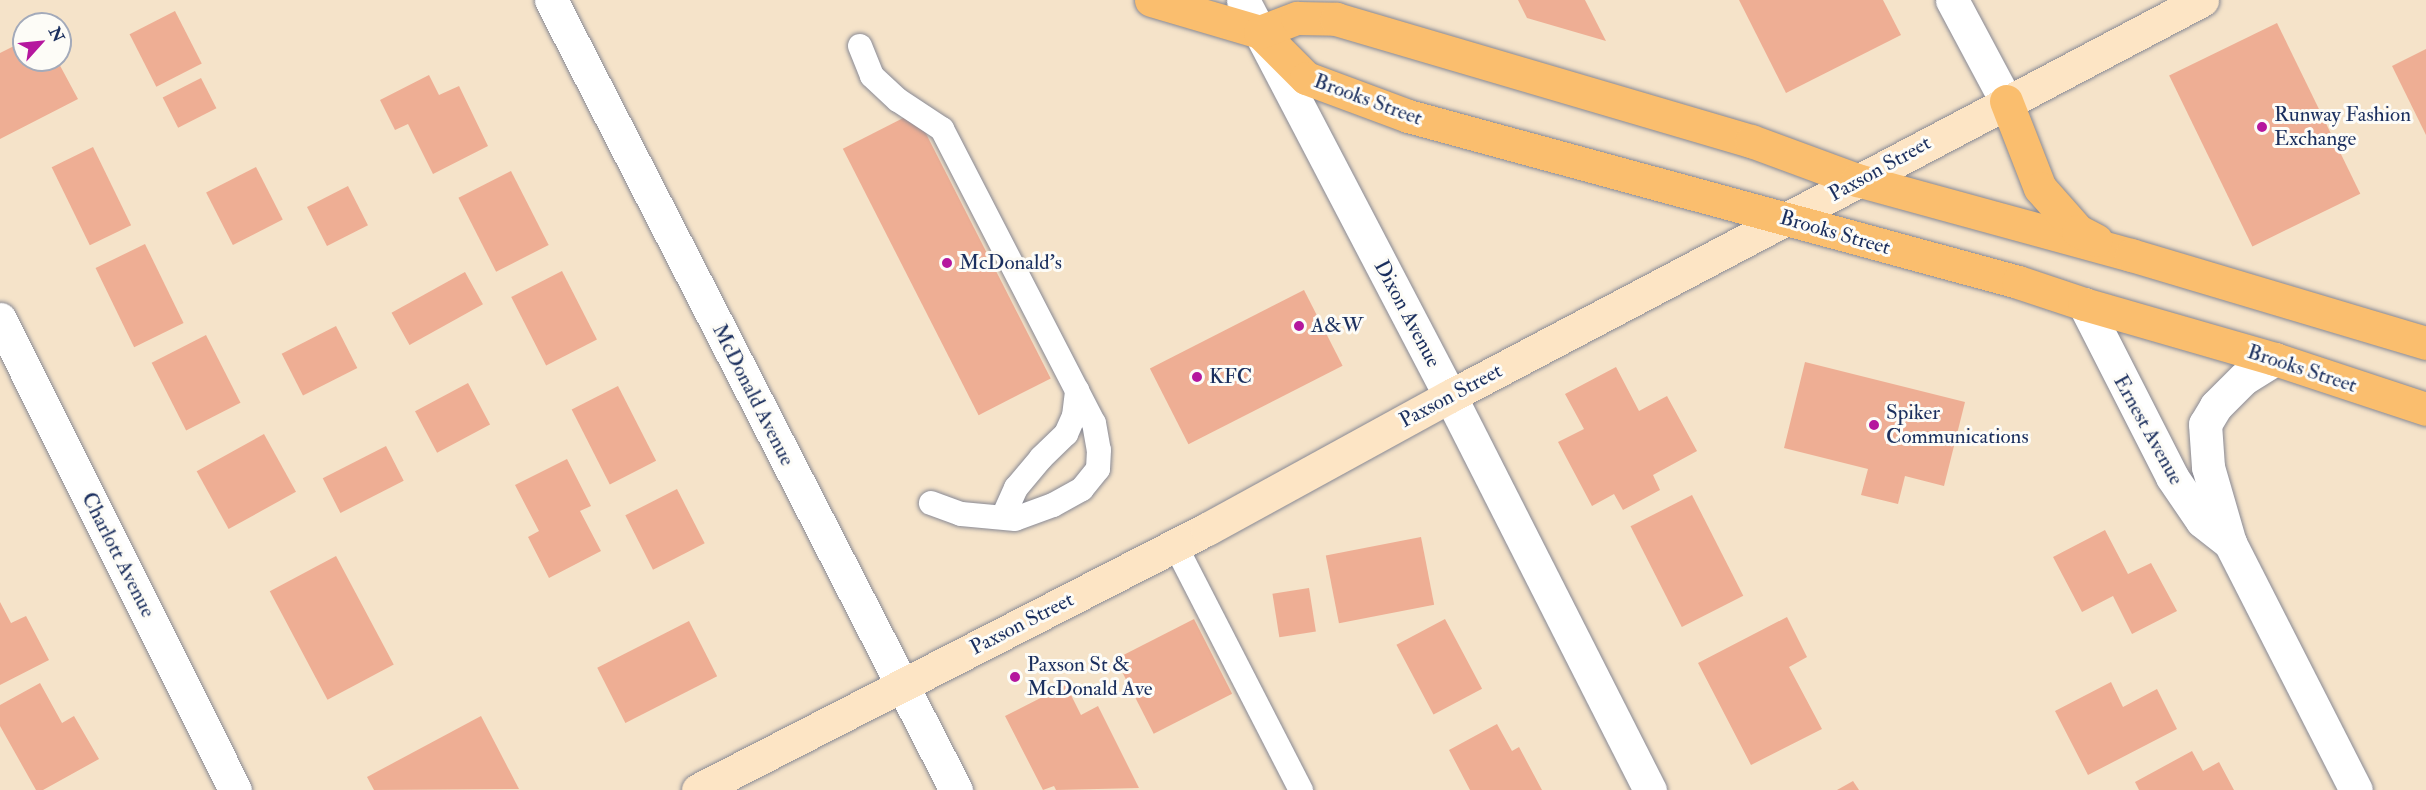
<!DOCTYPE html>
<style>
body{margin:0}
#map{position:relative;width:2426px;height:790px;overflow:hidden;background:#f5e3c9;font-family:"IM FELL Double Pica",serif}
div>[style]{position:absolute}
.building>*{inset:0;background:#eeae94;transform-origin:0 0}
.roads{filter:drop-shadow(0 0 2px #888994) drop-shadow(0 0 2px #888994)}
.lane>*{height:24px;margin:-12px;padding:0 12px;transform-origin:12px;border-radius:12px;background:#fff}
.street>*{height:33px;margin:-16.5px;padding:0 16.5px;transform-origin:16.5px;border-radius:16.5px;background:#fff}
.secondary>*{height:33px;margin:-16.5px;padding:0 16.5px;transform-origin:16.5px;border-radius:16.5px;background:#fde5c5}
.highway>*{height:33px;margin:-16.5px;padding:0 16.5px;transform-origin:16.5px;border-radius:16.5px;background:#fabe6e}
.dots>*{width:16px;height:16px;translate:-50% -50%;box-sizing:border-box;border:3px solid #fdfcf7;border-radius:50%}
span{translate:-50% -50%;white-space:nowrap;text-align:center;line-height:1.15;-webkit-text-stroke:6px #fdfcf7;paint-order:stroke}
.street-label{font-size:21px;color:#1b2f5e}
.poi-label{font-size:21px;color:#1b2f5e}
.left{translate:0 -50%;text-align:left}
.north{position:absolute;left:12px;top:12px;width:60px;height:60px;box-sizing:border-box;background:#fdfcf7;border:2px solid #a3aaba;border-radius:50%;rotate:63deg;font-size:16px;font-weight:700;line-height:24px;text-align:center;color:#1b2f5e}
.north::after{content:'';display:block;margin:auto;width:21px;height:27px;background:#b5179e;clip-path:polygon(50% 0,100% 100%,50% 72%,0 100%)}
</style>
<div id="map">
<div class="building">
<i style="clip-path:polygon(1518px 0,1585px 0,1606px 41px,1527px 18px)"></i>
<i style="clip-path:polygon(1739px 0,1883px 0,1901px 35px,1786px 93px)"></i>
<i style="left:175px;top:11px;width:59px;height:51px;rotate:63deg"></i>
<i style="left:2277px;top:23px;width:190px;height:120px;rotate:64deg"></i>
<i style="clip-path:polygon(24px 41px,24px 60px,57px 60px,78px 99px,0 139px,0 53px)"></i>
<i style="clip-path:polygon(2426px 49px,2426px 135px,2392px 66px)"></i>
<i style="clip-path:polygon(429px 75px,439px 95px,459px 86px,488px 146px,433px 174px,408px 124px,395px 130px,380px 100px)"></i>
<i style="left:201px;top:78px;width:34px;height:43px;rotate:63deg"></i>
<i style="left:915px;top:112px;width:299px;height:81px;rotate:63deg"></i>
<i style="left:93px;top:147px;width:87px;height:46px;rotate:64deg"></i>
<i style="left:256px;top:167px;width:59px;height:56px;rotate:63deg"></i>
<i style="left:511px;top:171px;width:83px;height:59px;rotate:63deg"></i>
<i style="left:348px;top:186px;width:44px;height:46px;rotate:63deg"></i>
<i style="left:145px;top:244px;width:88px;height:55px;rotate:64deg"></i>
<i style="left:562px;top:271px;width:77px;height:57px;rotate:63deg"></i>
<i style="left:465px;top:272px;width:37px;height:84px;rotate:61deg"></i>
<i style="left:1304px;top:290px;width:85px;height:173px;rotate:63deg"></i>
<i style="left:336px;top:326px;width:47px;height:61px;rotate:63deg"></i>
<i style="left:206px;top:335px;width:76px;height:61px;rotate:63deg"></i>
<i style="clip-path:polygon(1805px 362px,1965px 402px,1944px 486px,1905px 476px,1898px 504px,1861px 495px,1868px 469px,1784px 448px)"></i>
<i style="clip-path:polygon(1616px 367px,1639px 411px,1667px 396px,1697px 451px,1653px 475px,1660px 490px,1623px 510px,1614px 494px,1592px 506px,1558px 442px,1584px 429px,1565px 394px)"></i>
<i style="left:468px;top:383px;width:47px;height:60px;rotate:62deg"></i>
<i style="left:618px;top:386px;width:84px;height:52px;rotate:63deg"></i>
<i style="left:264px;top:434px;width:66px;height:77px;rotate:61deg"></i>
<i style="left:386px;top:446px;width:39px;height:71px;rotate:63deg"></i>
<i style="clip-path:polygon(567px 459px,591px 506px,580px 511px,601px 551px,549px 578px,528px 537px,539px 531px,515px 485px)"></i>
<i style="left:677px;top:489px;width:61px;height:58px;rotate:63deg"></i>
<i style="left:1692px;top:495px;width:113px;height:69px;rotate:63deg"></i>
<i style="clip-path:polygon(2105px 530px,2128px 574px,2151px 563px,2177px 611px,2132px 634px,2113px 596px,2082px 612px,2053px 557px)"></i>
<i style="left:1421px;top:537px;width:69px;height:97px;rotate:79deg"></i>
<i style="left:336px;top:556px;width:123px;height:75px;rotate:62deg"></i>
<i style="left:1309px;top:588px;width:44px;height:37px;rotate:81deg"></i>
<i style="clip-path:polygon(0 602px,11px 623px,26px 616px,49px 660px,0 685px)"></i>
<i style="clip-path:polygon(1787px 617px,1807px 657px,1789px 667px,1822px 729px,1751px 765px,1698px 663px)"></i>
<i style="left:1194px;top:619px;width:84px;height:88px;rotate:63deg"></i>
<i style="left:1445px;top:619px;width:79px;height:55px;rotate:62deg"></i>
<i style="left:689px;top:621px;width:62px;height:103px;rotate:63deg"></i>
<i style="clip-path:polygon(2111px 682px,2123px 707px,2157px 689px,2177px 729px,2088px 775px,2055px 711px)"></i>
<i style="clip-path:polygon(40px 683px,62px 723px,74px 716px,99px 759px,43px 790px,36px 790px,0 726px,0 705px)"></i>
<i style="clip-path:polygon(1066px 685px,1081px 715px,1098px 706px,1139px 788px,1056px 790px,1054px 786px,1043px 790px,1005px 716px)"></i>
<i style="clip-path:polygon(481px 716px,519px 789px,374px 790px,367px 777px)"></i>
<i style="clip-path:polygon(1497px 724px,1512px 751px,1519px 747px,1542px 790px,1470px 790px,1449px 750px)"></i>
<i style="clip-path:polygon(2192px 751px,2203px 771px,2219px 762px,2234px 790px,2139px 790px,2135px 782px)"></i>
<i style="clip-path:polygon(1853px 781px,1859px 790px,1837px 790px)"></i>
</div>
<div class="roads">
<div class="lane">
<i style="left:860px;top:46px;width:32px;rotate:68deg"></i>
<i style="left:872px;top:76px;width:35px;rotate:43deg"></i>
<i style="left:898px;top:100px;width:53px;rotate:33.4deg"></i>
<i style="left:942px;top:129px;width:331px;rotate:62.7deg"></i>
<i style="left:1094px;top:423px;width:27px;rotate:80deg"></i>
<i style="left:1099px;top:450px;width:19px;rotate:93deg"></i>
<i style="left:1098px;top:469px;width:26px;rotate:129deg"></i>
<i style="left:1082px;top:489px;width:33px;rotate:151deg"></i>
<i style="left:1053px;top:505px;width:40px;rotate:159.8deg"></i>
<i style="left:1015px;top:519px;width:54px;rotate:-174.7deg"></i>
<i style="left:961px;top:514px;width:32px;rotate:-160deg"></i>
<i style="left:1003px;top:517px;width:32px;rotate:-66deg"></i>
<i style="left:1016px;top:488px;width:39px;rotate:-50deg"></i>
<i style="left:1041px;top:458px;width:35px;rotate:-44deg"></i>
<i style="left:1066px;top:434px;width:20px;rotate:-66deg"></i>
<i style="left:1074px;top:416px;width:26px;rotate:-83deg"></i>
<i style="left:1175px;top:545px;width:276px;rotate:62.8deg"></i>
</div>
<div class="street">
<i style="left:551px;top:0;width:888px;rotate:62.86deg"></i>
<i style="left:1243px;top:0;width:447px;rotate:62.4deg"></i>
<i style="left:1450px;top:396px;width:442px;rotate:63.1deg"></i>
<i style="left:1952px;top:0;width:115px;rotate:61.9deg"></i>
<i style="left:2084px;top:304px;width:194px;rotate:63deg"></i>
<i style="left:2172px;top:477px;width:53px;rotate:55.7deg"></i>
<i style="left:2202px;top:521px;width:36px;rotate:38deg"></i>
<i style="left:0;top:319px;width:526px;rotate:63.48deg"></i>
<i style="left:2275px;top:359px;width:36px;rotate:148deg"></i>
<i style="left:2244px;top:378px;width:40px;rotate:135deg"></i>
<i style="left:2216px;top:406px;width:21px;rotate:121deg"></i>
<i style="left:2205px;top:424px;width:43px;rotate:86deg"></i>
<i style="left:2208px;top:467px;width:79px;rotate:73.9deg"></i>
<i style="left:2230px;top:543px;width:277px;rotate:63deg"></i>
</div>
<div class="secondary">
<i style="left:698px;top:790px;width:572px;rotate:-27.15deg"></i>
<i style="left:1207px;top:529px;width:277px;rotate:-28.7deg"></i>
<i style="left:1450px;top:396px;width:850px;rotate:-27.77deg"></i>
</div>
<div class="highway">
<i style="left:1151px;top:0;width:114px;rotate:16.4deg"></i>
<i style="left:1260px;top:32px;width:65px;rotate:45deg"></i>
<i style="left:1306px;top:78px;width:109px;rotate:20.4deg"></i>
<i style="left:1408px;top:116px;width:632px;rotate:15.22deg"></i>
<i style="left:2018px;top:282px;width:70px;rotate:18.4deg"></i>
<i style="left:2084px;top:304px;width:199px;rotate:16.1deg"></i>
<i style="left:2275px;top:359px;width:159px;rotate:18.3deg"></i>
<i style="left:1260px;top:32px;width:40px;rotate:-21deg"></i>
<i style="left:1297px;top:18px;width:39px;rotate:1deg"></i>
<i style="left:1336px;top:19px;width:433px;rotate:16.4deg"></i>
<i style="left:1751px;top:141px;width:113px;rotate:20.2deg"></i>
<i style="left:1857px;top:180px;width:284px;rotate:15.3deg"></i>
<i style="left:2131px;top:255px;width:308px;rotate:16.6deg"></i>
<i style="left:2006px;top:101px;width:93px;rotate:68.7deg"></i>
<i style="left:2040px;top:188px;width:57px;rotate:48.5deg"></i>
<i style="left:2078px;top:231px;width:20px;rotate:27deg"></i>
</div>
</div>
<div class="dots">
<i style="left:2262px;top:127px;background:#b5179e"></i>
<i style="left:947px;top:263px;background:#b5179e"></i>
<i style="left:1299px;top:326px;background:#b5179e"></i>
<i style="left:1197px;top:377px;background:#b5179e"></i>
<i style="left:1874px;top:425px;background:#b5179e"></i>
<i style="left:1015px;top:677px;background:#b5179e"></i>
</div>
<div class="street-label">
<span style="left:1368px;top:100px;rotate:20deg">Brooks Street</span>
<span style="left:1880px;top:169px;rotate:-29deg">Paxson Street</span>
<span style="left:1835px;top:233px;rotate:16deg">Brooks Street</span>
<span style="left:1407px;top:314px;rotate:62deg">Dixon Avenue</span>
<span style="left:2302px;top:369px;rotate:18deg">Brooks Street</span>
<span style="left:753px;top:395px;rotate:63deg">McDonald Avenue</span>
<span style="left:1451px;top:396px;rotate:-28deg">Paxson Street</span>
<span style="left:2148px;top:430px;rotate:61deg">Ernest Avenue</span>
<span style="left:118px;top:555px;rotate:63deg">Charlott Avenue</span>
<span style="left:1022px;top:624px;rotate:-27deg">Paxson Street</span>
</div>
<div class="poi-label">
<span class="left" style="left:2274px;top:127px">Runway Fashion<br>Exchange</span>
<span class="left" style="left:959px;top:263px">McDonald's</span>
<span class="left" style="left:1311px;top:326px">A&amp;W</span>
<span class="left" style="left:1209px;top:377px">KFC</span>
<span class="left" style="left:1886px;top:425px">Spiker<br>Communications</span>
<span class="left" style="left:1027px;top:677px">Paxson St &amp;<br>McDonald Ave</span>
</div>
<div class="north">N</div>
</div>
